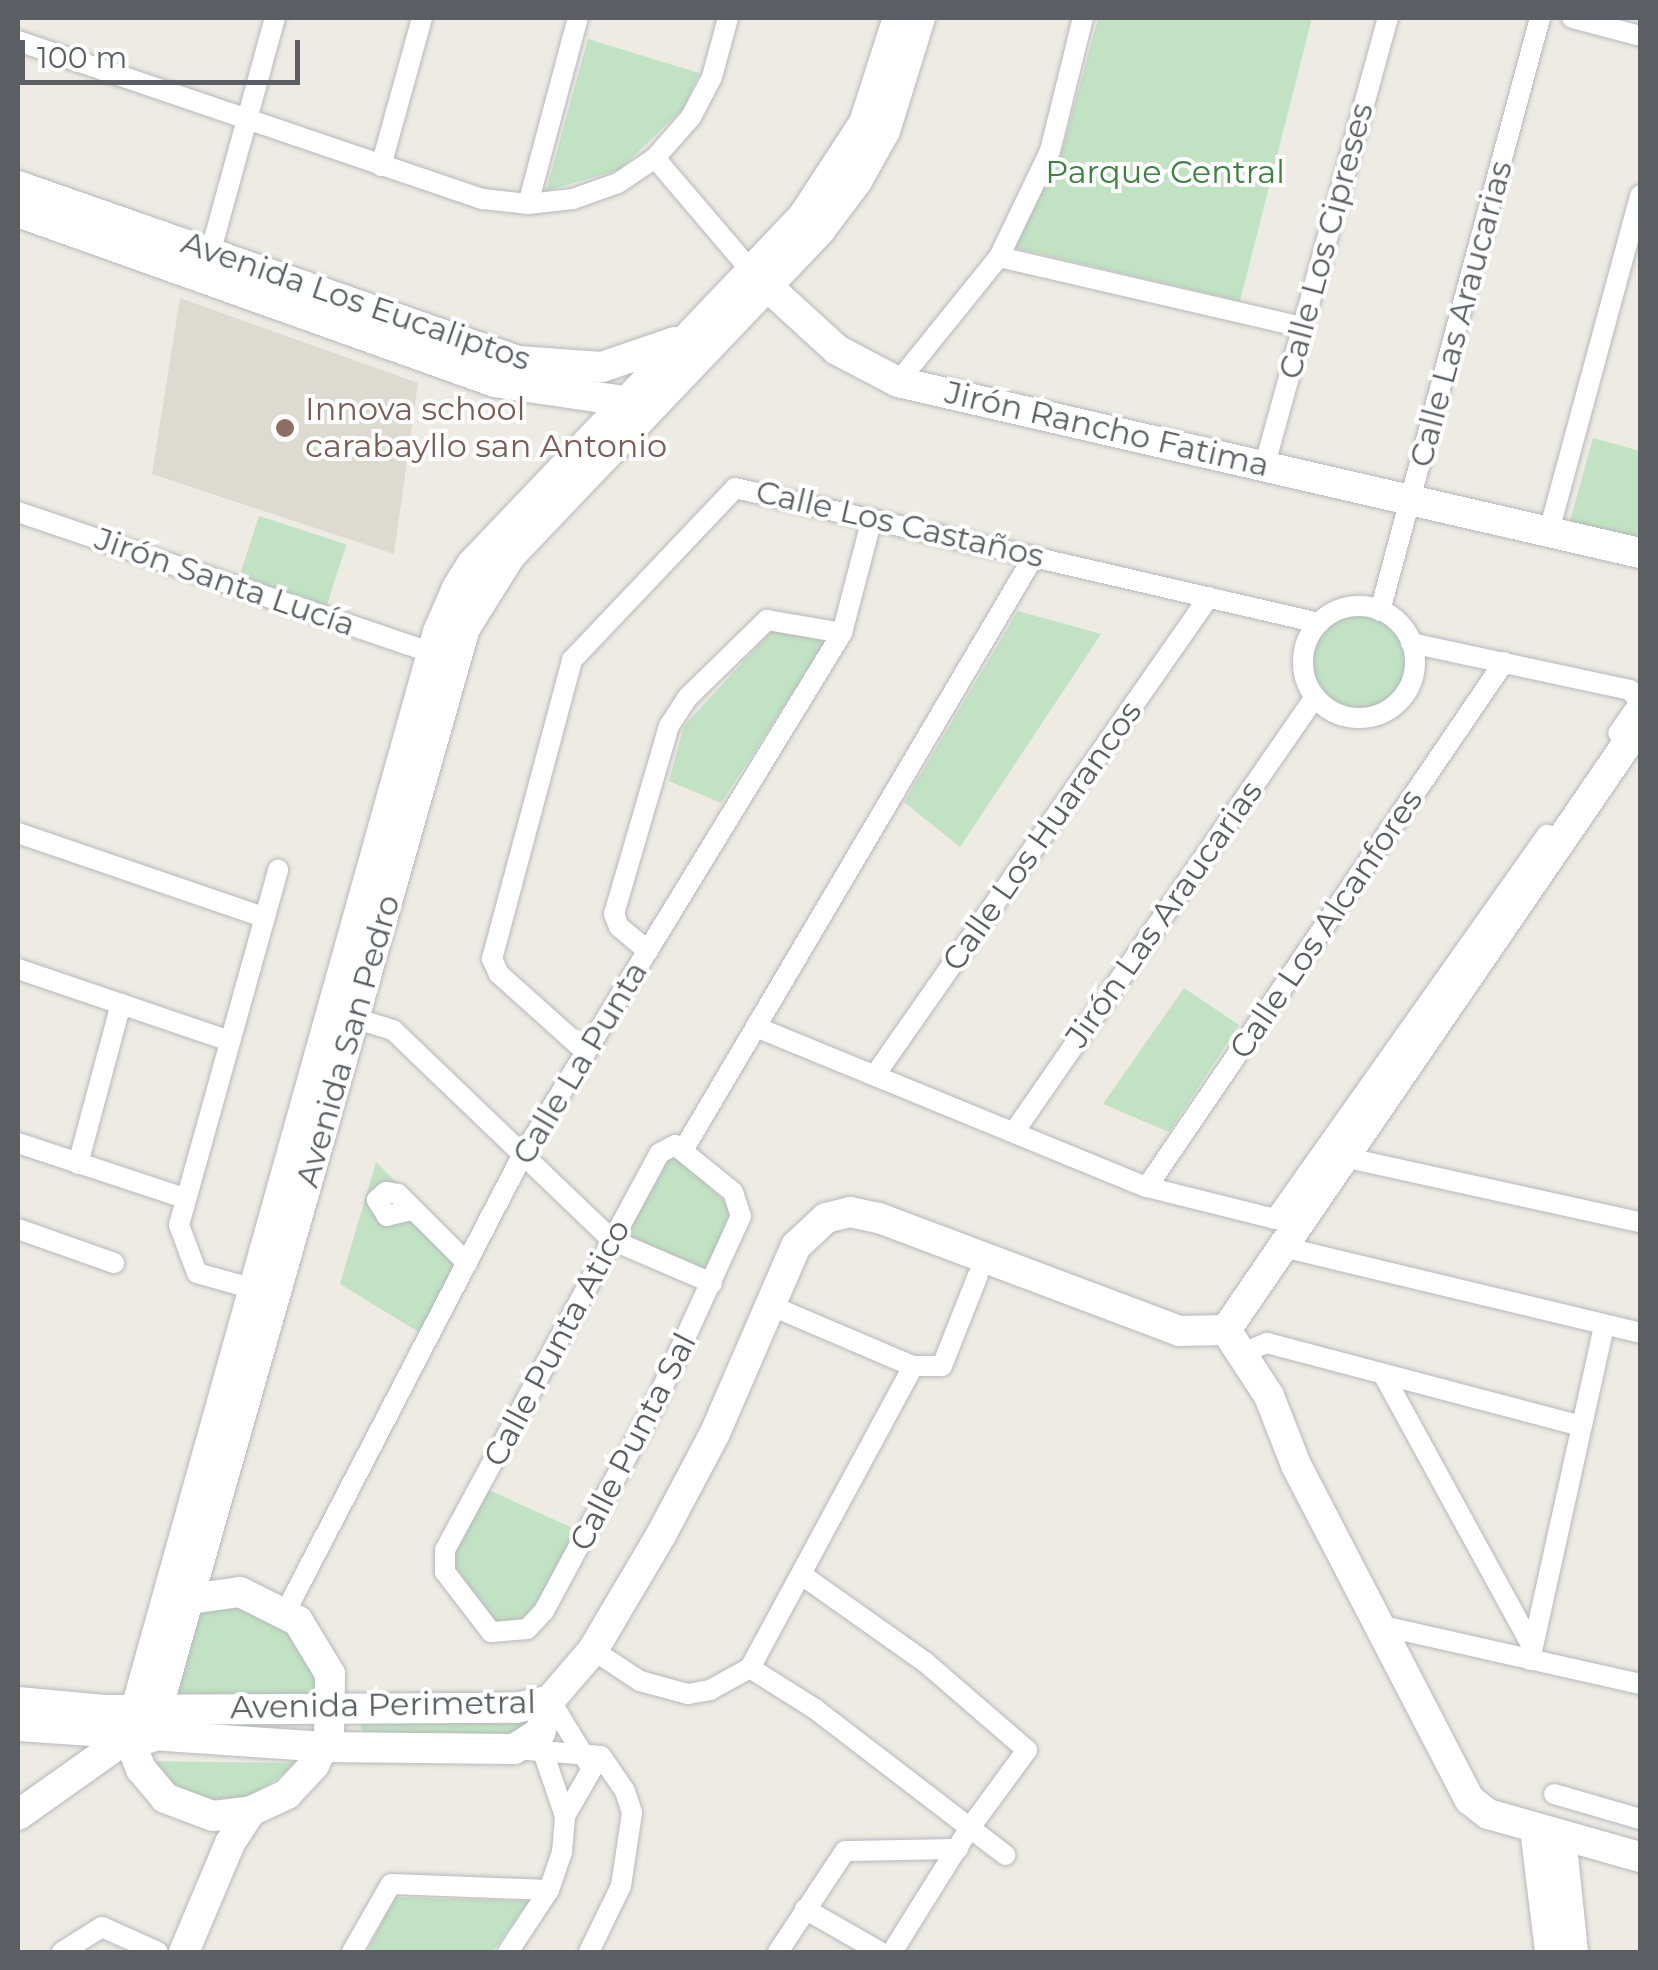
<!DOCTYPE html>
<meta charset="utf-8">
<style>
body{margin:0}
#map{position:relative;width:1658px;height:1970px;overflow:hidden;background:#edebe3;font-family:Montserrat,sans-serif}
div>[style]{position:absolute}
.education>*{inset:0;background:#dcdad1}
.green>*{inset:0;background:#c1e2c3;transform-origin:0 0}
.round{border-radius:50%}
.roads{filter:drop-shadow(0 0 2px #b6b8bc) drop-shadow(0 0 2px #b6b8bc)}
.street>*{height:20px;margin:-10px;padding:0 10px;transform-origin:10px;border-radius:10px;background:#fff}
.street>.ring{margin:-10px;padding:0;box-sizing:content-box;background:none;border:20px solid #fff;border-radius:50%}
.secondary>*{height:30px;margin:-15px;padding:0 15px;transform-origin:15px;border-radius:15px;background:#fff}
.dots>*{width:28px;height:28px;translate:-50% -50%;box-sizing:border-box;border:5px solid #fff;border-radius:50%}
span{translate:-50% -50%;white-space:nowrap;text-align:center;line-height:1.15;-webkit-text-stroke:8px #fff;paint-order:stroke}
.park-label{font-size:32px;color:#3c8141}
.street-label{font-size:32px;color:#5b5e63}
.education-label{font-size:32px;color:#785e54}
.left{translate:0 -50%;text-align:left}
.frame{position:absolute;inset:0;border:20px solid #5b5e63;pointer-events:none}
.scale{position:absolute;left:20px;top:40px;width:280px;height:45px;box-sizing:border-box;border:5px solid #5b5e63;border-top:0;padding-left:12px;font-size:30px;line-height:35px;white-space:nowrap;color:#5b5e63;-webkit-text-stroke:8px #fff;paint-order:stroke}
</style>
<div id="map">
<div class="education">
<i style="clip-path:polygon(180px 298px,418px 383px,394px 554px,152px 474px)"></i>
</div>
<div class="green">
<i style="clip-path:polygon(1098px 18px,1312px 18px,1240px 301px,1015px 248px,1064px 144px)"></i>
<i style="clip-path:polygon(588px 39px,699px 73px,684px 108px,619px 170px,546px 191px)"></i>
<i style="clip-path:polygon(1593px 438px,1640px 451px,1640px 540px,1570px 521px)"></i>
<i style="left:259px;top:516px;width:92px;height:66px;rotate:18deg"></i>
<i style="clip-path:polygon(1018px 611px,1101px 634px,960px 847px,904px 802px)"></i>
<i class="round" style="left:1312px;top:616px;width:94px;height:94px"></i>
<i style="clip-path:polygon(774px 628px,828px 638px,721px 803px,669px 781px,684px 726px)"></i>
<i style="clip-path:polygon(1184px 988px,1239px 1025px,1169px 1132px,1103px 1104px)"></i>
<i style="clip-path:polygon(676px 1156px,731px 1207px,706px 1277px,625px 1235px,665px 1161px)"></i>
<i style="clip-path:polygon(376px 1162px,463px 1249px,422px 1334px,340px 1284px)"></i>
<i style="clip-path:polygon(489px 1490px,581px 1532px,533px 1611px,519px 1621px,492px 1623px,449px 1561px)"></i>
<i style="clip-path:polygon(229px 1602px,288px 1627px,312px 1662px,320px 1695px,173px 1694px,197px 1605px)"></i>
<i style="clip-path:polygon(523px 1719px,525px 1734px,368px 1734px,361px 1728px,361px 1721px)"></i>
<i style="clip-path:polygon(139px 1761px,299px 1763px,248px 1799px,207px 1802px,187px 1797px)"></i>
<i style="clip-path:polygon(394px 1897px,529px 1901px,492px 1952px,367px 1952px)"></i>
</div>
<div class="roads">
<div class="street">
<i style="left:1572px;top:18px;width:70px;rotate:14.8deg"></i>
<i style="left:18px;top:41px;width:491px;rotate:18.8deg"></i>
<i style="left:483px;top:199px;width:45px;rotate:6.3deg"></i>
<i style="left:528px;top:204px;width:45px;rotate:-6.3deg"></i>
<i style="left:573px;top:199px;width:48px;rotate:-19.6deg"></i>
<i style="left:618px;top:183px;width:45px;rotate:-34deg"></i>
<i style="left:655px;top:158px;width:55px;rotate:-48.7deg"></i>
<i style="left:691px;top:117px;width:45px;rotate:-62.3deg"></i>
<i style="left:712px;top:77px;width:61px;rotate:-74.8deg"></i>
<i style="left:655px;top:158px;width:150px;rotate:49.6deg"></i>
<i style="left:381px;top:166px;width:154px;rotate:-74.5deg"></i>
<i style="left:528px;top:204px;width:193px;rotate:-75deg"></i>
<i style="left:211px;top:250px;width:241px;rotate:-74.6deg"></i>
<i style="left:999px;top:257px;width:311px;rotate:13deg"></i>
<i style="left:898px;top:382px;width:161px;rotate:-51.1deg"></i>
<i style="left:999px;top:257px;width:118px;rotate:-64.3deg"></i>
<i style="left:1050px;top:151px;width:137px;rotate:-76.1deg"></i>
<i style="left:1265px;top:464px;width:463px;rotate:-74.6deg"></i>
<i style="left:18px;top:512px;width:437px;rotate:18.8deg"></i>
<i style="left:1549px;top:531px;width:348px;rotate:-74.8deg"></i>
<i class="ring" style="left:1303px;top:606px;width:92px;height:92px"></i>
<i style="left:1380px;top:611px;width:614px;rotate:-74.9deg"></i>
<i style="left:1411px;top:643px;width:224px;rotate:12.1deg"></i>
<i style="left:1630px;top:690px;width:16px;rotate:50deg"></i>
<i style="left:1640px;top:702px;width:38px;rotate:125deg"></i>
<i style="left:18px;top:833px;width:260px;rotate:18.9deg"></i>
<i style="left:648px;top:951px;width:38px;rotate:-140deg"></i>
<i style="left:619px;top:927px;width:14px;rotate:-111deg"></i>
<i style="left:614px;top:914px;width:196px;rotate:-73.7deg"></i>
<i style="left:669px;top:726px;width:33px;rotate:-57deg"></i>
<i style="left:687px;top:698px;width:112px;rotate:-44.3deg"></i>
<i style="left:767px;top:620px;width:76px;rotate:9.8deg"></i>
<i style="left:18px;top:969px;width:223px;rotate:18.8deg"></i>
<i style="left:344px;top:1015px;width:51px;rotate:17deg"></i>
<i style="left:393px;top:1030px;width:303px;rotate:43.8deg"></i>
<i style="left:612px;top:1240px;width:109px;rotate:23.3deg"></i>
<i style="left:756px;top:1027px;width:422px;rotate:22.3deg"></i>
<i style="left:1147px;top:1187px;width:132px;rotate:14deg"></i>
<i style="left:1275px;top:1219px;width:471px;rotate:-54.7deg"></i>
<i style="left:586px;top:1052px;width:117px;rotate:-138.1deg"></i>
<i style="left:499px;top:974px;width:17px;rotate:-115deg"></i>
<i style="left:492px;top:959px;width:310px;rotate:-75deg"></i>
<i style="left:572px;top:660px;width:237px;rotate:-46.5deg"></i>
<i style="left:735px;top:488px;width:599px;rotate:13.02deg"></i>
<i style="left:875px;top:1075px;width:583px;rotate:-55.06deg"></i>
<i style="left:1014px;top:1132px;width:529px;rotate:-55.32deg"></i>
<i style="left:18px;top:1143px;width:175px;rotate:18.3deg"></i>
<i style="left:675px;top:1145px;width:75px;rotate:39deg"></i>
<i style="left:733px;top:1192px;width:25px;rotate:72deg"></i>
<i style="left:741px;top:1216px;width:209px;rotate:114.6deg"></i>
<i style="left:654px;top:1406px;width:233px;rotate:118.2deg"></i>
<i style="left:544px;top:1611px;width:25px;rotate:133deg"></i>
<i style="left:527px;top:1629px;width:36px;rotate:175deg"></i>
<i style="left:491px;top:1632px;width:76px;rotate:-127.5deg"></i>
<i style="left:445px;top:1572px;width:22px;rotate:-90deg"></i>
<i style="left:445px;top:1550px;width:451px;rotate:-61.6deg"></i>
<i style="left:660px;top:1153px;width:17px;rotate:-28deg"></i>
<i style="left:685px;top:1147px;width:686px;rotate:-59.44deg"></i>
<i style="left:1348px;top:1158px;width:299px;rotate:12.4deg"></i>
<i style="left:78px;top:1164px;width:166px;rotate:-75deg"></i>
<i style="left:1147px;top:1187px;width:635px;rotate:-55.78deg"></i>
<i style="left:412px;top:1210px;width:26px;rotate:167deg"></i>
<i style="left:387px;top:1216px;width:19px;rotate:-122deg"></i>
<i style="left:377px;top:1200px;width:12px;rotate:-42deg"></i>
<i style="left:386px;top:1192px;width:12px;rotate:9deg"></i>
<i style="left:398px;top:1194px;width:98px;rotate:45deg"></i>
<i style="left:18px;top:1229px;width:102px;rotate:19.5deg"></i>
<i style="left:1287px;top:1248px;width:363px;rotate:13.5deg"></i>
<i style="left:254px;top:1289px;width:59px;rotate:-164.3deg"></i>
<i style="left:197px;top:1273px;width:51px;rotate:-110.6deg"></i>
<i style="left:179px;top:1225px;width:369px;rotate:-74.4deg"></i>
<i style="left:772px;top:1306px;width:153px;rotate:23.1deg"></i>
<i style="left:1243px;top:1353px;width:26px;rotate:-23deg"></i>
<i style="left:1267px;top:1343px;width:325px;rotate:14.8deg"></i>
<i style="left:1383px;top:1374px;width:310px;rotate:61.3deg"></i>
<i style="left:802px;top:1575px;width:151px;rotate:35.3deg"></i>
<i style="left:925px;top:1662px;width:135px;rotate:40.8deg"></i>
<i style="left:1027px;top:1750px;width:98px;rotate:126.3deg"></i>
<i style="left:969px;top:1829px;width:145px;rotate:122deg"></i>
<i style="left:286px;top:1611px;width:510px;rotate:-62.58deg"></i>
<i style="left:521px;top:1158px;width:615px;rotate:-58.56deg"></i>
<i style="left:842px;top:633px;width:118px;rotate:-75.3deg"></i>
<i style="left:1378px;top:1625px;width:269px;rotate:12.7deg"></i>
<i style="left:593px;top:1650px;width:56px;rotate:33.4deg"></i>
<i style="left:640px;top:1681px;width:50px;rotate:15.2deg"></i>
<i style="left:688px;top:1694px;width:22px;rotate:-10deg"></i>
<i style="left:710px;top:1690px;width:46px;rotate:-28.8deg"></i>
<i style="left:750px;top:1668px;width:343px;rotate:-61.6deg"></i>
<i style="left:913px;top:1366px;width:29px"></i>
<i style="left:942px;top:1366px;width:98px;rotate:-68.4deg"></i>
<i style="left:1530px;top:1660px;width:342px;rotate:-77.5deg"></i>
<i style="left:750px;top:1668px;width:77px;rotate:32.2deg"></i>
<i style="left:815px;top:1709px;width:240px;rotate:37.5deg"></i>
<i style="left:550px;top:1700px;width:81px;rotate:58.7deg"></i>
<i style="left:592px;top:1769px;width:54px;rotate:119.9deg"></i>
<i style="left:516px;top:1749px;width:85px;rotate:4.7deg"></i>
<i style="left:601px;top:1756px;width:42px;rotate:55.6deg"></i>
<i style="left:625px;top:1791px;width:23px;rotate:72deg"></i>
<i style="left:632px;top:1813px;width:74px;rotate:98.6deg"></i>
<i style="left:621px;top:1886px;width:73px;rotate:115.9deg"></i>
<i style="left:1554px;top:1794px;width:90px;rotate:16.2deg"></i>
<i style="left:805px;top:1909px;width:86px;rotate:29.8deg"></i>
<i style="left:62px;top:1952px;width:47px;rotate:-32deg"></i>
<i style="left:102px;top:1927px;width:61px;rotate:24.1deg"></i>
<i style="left:352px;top:1952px;width:78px;rotate:-60.2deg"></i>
<i style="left:391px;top:1884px;width:158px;rotate:2.2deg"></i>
<i style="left:508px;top:1952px;width:74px;rotate:-56.5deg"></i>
<i style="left:549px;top:1890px;width:40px;rotate:-71.1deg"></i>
<i style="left:562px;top:1852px;width:36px;rotate:-85deg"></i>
<i style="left:565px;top:1816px;width:71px;rotate:-108.9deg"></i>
<i style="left:778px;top:1952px;width:121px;rotate:-56.4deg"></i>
<i style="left:845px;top:1851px;width:113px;rotate:-1deg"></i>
</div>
<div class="secondary">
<i style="left:18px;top:186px;width:530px;rotate:19.29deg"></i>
<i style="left:518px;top:361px;width:84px;rotate:4.1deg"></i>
<i style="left:602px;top:367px;width:77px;rotate:-18.9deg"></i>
<i style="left:18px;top:212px;width:506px;rotate:19.62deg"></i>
<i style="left:495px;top:382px;width:145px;rotate:8.4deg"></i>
<i style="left:755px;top:275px;width:111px;rotate:42.4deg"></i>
<i style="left:837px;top:350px;width:69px;rotate:27.7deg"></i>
<i style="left:898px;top:382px;width:761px;rotate:12.98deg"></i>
<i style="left:1226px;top:1330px;width:79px;rotate:56.9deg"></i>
<i style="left:1269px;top:1396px;width:74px;rotate:68.6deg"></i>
<i style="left:1296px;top:1465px;width:377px;rotate:62.6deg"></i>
<i style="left:1470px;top:1800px;width:23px;rotate:38deg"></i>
<i style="left:1488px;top:1814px;width:158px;rotate:15.8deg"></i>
<i style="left:18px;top:1702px;width:87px;rotate:5.3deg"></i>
<i style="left:105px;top:1710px;width:411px;rotate:-0.3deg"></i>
<i style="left:516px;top:1708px;width:35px;rotate:-13deg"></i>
<i style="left:550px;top:1700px;width:66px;rotate:-49.3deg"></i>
<i style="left:593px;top:1650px;width:134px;rotate:-59.4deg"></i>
<i style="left:661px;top:1535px;width:115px;rotate:-62.1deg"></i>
<i style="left:715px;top:1433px;width:204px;rotate:-66.6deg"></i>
<i style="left:796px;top:1246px;width:41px;rotate:-43deg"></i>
<i style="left:826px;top:1218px;width:25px;rotate:-14deg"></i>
<i style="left:850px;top:1212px;width:30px;rotate:12deg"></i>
<i style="left:879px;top:1218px;width:321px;rotate:20.6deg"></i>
<i style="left:1179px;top:1331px;width:47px;rotate:-1.2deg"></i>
<i style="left:1226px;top:1330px;width:733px;rotate:-55.62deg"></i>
<i style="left:18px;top:1726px;width:307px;rotate:3.9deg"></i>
<i style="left:324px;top:1747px;width:190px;rotate:0.6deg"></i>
<i style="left:514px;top:1749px;width:31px;rotate:-32deg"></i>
<i style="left:540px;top:1733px;width:34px;rotate:-73deg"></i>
<i style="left:128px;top:1737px;width:1148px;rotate:-74.33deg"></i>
<i style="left:438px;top:632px;width:48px;rotate:-66.6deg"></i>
<i style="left:457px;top:588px;width:28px;rotate:-58deg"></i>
<i style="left:472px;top:564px;width:482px;rotate:-46.4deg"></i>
<i style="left:804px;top:215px;width:110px;rotate:-56.9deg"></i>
<i style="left:864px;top:123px;width:110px;rotate:-72.1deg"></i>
<i style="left:128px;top:1737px;width:35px;rotate:68deg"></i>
<i style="left:141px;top:1769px;width:38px;rotate:50deg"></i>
<i style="left:165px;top:1798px;width:51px;rotate:20.6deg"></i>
<i style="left:213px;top:1816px;width:38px;rotate:-7deg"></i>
<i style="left:251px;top:1811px;width:40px;rotate:-25deg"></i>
<i style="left:287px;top:1794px;width:40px;rotate:-47deg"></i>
<i style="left:314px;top:1765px;width:34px;rotate:-64deg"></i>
<i style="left:329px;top:1734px;width:60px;rotate:-89deg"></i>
<i style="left:330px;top:1674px;width:62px;rotate:-121.1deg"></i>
<i style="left:298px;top:1621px;width:65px;rotate:-153.4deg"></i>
<i style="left:240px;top:1592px;width:66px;rotate:172.1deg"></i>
<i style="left:149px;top:1738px;width:1154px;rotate:-74.11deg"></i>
<i style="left:465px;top:628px;width:85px;rotate:-58deg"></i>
<i style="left:510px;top:556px;width:451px;rotate:-46.4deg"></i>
<i style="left:821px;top:229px;width:60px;rotate:-53.1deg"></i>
<i style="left:857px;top:181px;width:57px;rotate:-60.8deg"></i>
<i style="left:885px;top:131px;width:118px;rotate:-72.8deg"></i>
<i style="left:18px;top:1815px;width:135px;rotate:-35.3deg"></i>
<i style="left:1535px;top:1829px;width:124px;rotate:83deg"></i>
<i style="left:1561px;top:1836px;width:117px;rotate:84.1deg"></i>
<i style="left:184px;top:1952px;width:118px;rotate:-67.1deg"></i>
<i style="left:230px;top:1843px;width:38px;rotate:-57deg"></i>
</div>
</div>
<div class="dots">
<i style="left:285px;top:428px;background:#8d6e63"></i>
</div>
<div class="park-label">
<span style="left:1165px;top:172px">Parque Central</span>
</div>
<div class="street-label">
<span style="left:1326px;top:241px;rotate:-75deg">Calle Los Cipreses</span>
<span style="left:356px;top:301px;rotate:19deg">Avenida Los Eucaliptos</span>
<span style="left:1461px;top:314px;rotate:-75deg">Calle Las Araucarias</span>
<span style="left:1107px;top:429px;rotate:13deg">Jirón Rancho Fatima</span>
<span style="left:900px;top:524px;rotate:13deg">Calle Los Castaños</span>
<span style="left:225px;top:582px;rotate:19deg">Jirón Santa Lucía</span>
<span style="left:1042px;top:836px;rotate:-55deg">Calle Los Huarancos</span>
<span style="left:1164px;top:914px;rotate:-55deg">Jirón Las Araucarias</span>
<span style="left:1326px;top:924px;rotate:-56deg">Calle Los Alcanfores</span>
<span style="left:348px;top:1041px;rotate:-74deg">Avenida San Pedro</span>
<span style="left:580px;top:1063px;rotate:-59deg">Calle La Punta</span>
<span style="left:557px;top:1343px;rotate:-62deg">Calle Punta Atico</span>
<span style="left:633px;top:1442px;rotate:-63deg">Calle Punta Sal</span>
<span style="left:383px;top:1705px;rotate:-1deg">Avenida Perimetral</span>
</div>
<div class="education-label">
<span class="left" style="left:305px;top:428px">Innova school<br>carabayllo san Antonio</span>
</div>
<div class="frame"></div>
<div class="scale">100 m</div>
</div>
